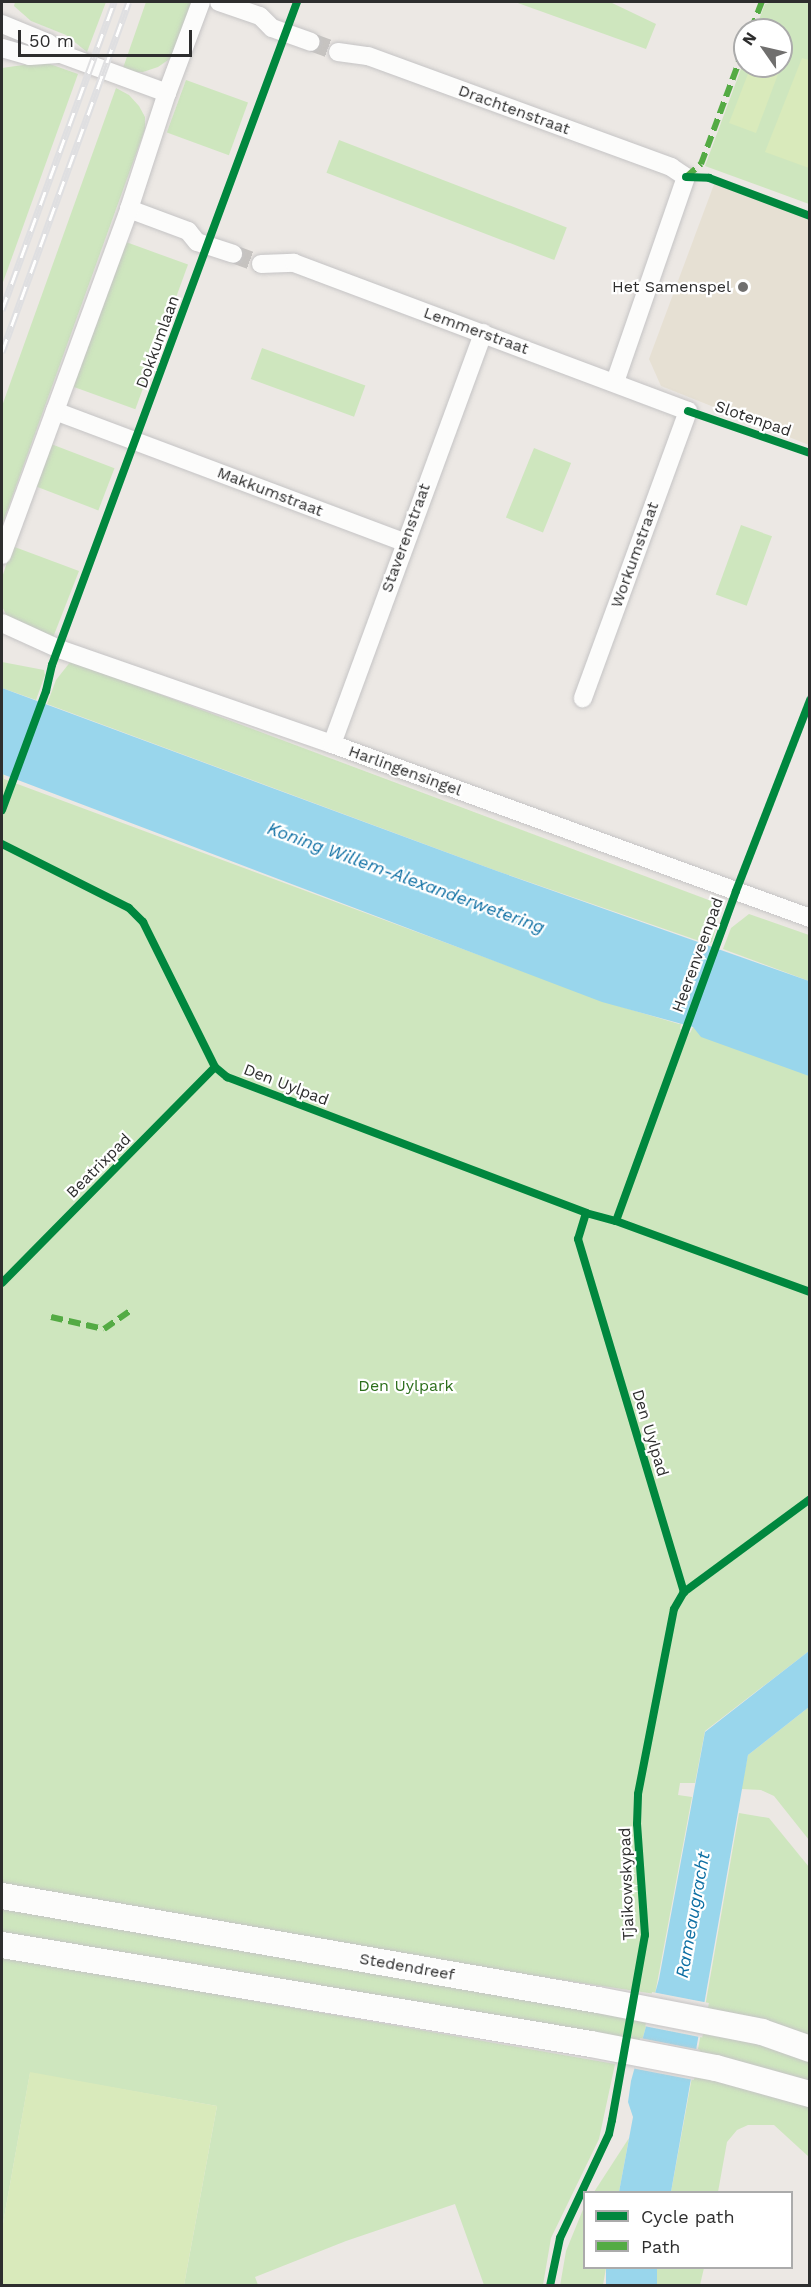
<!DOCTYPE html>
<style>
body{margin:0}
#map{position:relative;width:811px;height:2287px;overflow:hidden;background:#ece8e4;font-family:"Work Sans",sans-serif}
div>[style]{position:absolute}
.education>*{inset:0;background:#e6e0d3}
.green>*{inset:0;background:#cee6be;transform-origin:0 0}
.pitch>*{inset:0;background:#d9eabb}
.water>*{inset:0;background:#99d6ec;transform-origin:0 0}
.pier>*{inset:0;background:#ece8e4;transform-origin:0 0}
.street-tunnel>*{height:18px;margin-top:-9px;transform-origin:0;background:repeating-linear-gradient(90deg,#c6c3c0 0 18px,transparent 0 27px)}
.roads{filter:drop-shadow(0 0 2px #c5c4c5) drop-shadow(0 0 2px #c5c4c5)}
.street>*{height:18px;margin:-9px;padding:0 9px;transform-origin:9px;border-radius:9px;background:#fcfcfb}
.secondary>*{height:26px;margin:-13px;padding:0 13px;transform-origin:13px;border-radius:13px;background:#fcfcfb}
.rail>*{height:7px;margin-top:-3.5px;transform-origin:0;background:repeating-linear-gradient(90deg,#fff 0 14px,#dfdfe1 0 28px);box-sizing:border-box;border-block:2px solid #dfdfe1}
.quiet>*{height:6px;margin-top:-3px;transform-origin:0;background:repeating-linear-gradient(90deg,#54ab44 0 12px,transparent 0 18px)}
.cycleway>*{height:8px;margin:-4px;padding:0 4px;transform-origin:4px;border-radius:4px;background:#00873e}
.dots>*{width:16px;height:16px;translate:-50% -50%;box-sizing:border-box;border:3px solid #fff;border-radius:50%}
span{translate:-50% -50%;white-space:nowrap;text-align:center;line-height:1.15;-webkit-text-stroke:4.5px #fff;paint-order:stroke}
.street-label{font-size:16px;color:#2e2e2e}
.poi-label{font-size:16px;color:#2e2e2e}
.right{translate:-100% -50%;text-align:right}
.park-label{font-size:16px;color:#2c6e1b}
.water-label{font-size:18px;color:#0d6fa3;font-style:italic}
.frame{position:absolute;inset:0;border:3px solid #2e2e2e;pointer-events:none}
.legend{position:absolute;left:583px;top:2191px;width:210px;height:78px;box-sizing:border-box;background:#fff;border:2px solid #ababab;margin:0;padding:8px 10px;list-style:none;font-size:18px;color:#2e2e2e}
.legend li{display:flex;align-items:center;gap:12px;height:30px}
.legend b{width:30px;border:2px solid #ababab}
.north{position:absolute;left:733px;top:18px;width:60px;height:60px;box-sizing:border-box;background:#fff;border:2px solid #ababab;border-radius:50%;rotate:304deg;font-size:16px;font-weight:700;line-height:24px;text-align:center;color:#2e2e2e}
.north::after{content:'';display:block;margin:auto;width:21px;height:27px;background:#706f6e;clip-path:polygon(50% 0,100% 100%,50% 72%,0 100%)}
.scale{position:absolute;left:18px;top:30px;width:174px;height:27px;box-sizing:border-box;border:3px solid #2e2e2e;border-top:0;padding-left:8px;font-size:18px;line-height:21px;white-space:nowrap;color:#2e2e2e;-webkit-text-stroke:4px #fff;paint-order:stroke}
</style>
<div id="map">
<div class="education">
<i style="clip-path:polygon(716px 179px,809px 214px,809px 445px,661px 386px,649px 359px)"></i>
</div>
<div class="green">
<i style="clip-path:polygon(15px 2px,106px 2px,87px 52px,66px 35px,31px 21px,14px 6px)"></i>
<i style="clip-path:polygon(146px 2px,195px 2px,171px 58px,158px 67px,143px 72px,133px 72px,123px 68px)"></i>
<i style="clip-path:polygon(515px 2px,610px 2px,656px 24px,646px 49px)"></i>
<i style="clip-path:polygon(773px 2px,809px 2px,809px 204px,705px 166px,745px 58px,745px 66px,781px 66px,781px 30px,755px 30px,765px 4px)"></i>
<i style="clip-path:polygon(44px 62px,78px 74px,2px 285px,2px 68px)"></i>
<i style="left:186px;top:80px;width:66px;height:56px;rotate:20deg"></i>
<i style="clip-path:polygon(116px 88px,129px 95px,139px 106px,145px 117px,145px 129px,2px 525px,2px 406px)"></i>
<i style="left:339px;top:140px;width:244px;height:35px;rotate:21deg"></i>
<i style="left:126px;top:242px;width:66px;height:154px;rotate:20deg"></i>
<i style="left:262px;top:348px;width:110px;height:33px;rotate:20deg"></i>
<i style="left:51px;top:444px;width:68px;height:45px;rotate:21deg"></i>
<i style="left:534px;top:448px;width:40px;height:75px;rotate:22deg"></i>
<i style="left:741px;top:525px;width:33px;height:74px;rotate:20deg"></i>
<i style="clip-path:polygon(12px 546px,79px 571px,52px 640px,9px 621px,2px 606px,2px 578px)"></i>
<i style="clip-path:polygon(71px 661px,722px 905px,712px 942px,708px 944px,497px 871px,47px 704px,56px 680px)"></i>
<i style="clip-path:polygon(2px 662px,44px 670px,45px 675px,36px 700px,2px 688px)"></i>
<i style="clip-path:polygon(2px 774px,4px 774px,4px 779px,541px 978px,612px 1004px,679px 1024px,681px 1023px,680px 1029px,690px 1033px,693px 1027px,809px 1074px,809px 1651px,705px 1731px,695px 1783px,680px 1783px,678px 1795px,692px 1797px,655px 1994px,372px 1951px,2px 1888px)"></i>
<i style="clip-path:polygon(749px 914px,809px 935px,809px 981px,723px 949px,731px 928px)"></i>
<i style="clip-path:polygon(809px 1707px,809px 1840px,774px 1796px,761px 1790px,741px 1789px,748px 1755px)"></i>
<i style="clip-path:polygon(739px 1813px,769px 1818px,809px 1867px,809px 2039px,705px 2007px)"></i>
<i style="clip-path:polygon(2px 1909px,190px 1939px,649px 2016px,641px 2044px,2px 1934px)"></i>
<i style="clip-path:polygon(2px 1957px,615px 2064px,599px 2139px,551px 2238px,543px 2285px,484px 2285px,455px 2204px,346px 2241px,255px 2277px,258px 2285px,184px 2285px,217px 2106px,30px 2073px,2px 2229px)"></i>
<i style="clip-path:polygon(702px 2028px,748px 2039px,809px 2060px,809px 2085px,697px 2054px)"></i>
<i style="clip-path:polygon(692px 2077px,725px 2082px,809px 2106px,809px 2157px,774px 2125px,748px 2125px,737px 2130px,727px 2142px,718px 2192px,671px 2192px)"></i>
<i style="clip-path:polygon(629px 2138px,619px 2192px,594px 2192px)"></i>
<i style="clip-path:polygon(584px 2207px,584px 2268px,606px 2268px,603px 2285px,560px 2286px,566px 2251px)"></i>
<i style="clip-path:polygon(657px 2268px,704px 2268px,700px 2285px,654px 2286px)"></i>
</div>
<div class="pitch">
<i style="clip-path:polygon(802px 58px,809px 60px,809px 168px,765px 152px)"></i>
<i style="clip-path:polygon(751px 66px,781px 66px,756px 133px,729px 123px)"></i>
<i style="clip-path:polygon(30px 2072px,217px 2106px,184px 2285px,2px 2285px,2px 2229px)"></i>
</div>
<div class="water">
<i style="clip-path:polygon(2px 688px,497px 871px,809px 981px,809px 1076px,701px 1037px,693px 1027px,602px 1002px,2px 774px)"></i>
<i style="clip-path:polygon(809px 1651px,809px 1707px,748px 1755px,671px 2192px,619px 2192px,633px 2117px,628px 2102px,631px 2081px,659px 1979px,705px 1732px)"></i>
<i style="left:606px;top:2268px;width:51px;height:17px"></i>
</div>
<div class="pier">
<i style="left:652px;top:1992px;width:58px;height:35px;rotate:11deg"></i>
<i style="left:640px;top:2038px;width:61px;height:31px;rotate:11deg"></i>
</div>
<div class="street-tunnel">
<i style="left:311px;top:42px;width:29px;rotate:20deg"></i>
<i style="left:233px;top:254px;width:30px;rotate:20deg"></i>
</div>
<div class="roads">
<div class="street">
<i style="left:219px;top:2px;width:43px;rotate:18.9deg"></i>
<i style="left:260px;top:16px;width:17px;rotate:45deg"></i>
<i style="left:272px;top:28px;width:41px;rotate:19.7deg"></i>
<i style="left:2px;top:24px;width:50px;rotate:22.4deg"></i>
<i style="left:48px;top:43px;width:17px;rotate:40deg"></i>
<i style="left:61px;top:54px;width:113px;rotate:20.2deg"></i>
<i style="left:2px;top:48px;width:29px;rotate:16deg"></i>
<i style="left:30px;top:56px;width:31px;rotate:-4deg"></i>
<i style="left:338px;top:52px;width:30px;rotate:8deg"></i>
<i style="left:368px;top:56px;width:323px;rotate:20.1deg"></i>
<i style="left:671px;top:167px;width:18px;rotate:34deg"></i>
<i style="left:686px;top:177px;width:217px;rotate:109.1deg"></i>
<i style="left:129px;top:209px;width:63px;rotate:20.4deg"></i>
<i style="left:188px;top:231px;width:14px;rotate:51deg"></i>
<i style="left:197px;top:242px;width:38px;rotate:18deg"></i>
<i style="left:261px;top:264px;width:33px;rotate:-2deg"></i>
<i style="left:294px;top:263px;width:421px;rotate:20.6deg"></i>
<i style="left:688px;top:411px;width:306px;rotate:110.1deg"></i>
<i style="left:55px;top:411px;width:373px;rotate:20.6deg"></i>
<i style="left:2px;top:555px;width:369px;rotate:-69.8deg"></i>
<i style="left:129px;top:209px;width:122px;rotate:-71.9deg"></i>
<i style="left:167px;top:93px;width:97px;rotate:-69.5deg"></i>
<i style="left:2px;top:623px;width:63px;rotate:24.5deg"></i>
<i style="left:59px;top:649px;width:289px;rotate:19.2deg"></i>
<i style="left:332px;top:744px;width:509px;rotate:20deg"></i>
<i style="left:332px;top:744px;width:438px;rotate:-69.8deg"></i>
</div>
<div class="secondary">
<i style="left:2px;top:1896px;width:605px;rotate:9.9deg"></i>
<i style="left:598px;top:2000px;width:167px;rotate:11deg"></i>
<i style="left:762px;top:2032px;width:51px;rotate:19.5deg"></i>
<i style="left:2px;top:1945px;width:597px;rotate:9.54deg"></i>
<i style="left:591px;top:2044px;width:127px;rotate:10.9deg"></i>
<i style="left:716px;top:2068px;width:98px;rotate:15.5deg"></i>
</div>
</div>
<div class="rail">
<i style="left:2px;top:310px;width:328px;rotate:-70deg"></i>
<i style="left:2px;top:352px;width:372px;rotate:-70.1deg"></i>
</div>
<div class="quiet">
<i style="left:751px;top:30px;width:30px;rotate:-69deg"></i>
<i style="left:686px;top:177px;width:20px;rotate:-41deg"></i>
<i style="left:701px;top:164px;width:126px;rotate:-69.6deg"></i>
<i style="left:51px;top:1317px;width:54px;rotate:12.8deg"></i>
<i style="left:104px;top:1329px;width:35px;rotate:-35deg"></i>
</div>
<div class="cycleway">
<i style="left:686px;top:177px;width:23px;rotate:2deg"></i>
<i style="left:709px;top:178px;width:108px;rotate:20.6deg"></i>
<i style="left:688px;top:411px;width:129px;rotate:19deg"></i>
<i style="left:2px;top:810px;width:127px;rotate:-69.7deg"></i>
<i style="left:46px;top:691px;width:27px;rotate:-77deg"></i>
<i style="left:52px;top:665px;width:707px;rotate:-69.72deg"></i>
<i style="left:2px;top:844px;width:142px;rotate:26.7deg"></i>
<i style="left:129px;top:908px;width:20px;rotate:45deg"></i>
<i style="left:143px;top:922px;width:162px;rotate:63.6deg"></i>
<i style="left:215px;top:1067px;width:16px;rotate:40deg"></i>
<i style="left:227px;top:1077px;width:384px;rotate:20.7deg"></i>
<i style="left:586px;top:1213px;width:31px;rotate:15deg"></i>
<i style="left:616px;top:1221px;width:207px;rotate:20.1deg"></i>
<i style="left:586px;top:1213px;width:27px;rotate:107deg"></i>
<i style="left:578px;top:1239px;width:369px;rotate:73.3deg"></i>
<i style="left:616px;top:1221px;width:351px;rotate:-70deg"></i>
<i style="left:736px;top:891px;width:205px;rotate:-68.8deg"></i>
<i style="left:2px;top:1283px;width:303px;rotate:-45.4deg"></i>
<i style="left:550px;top:2286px;width:49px;rotate:-78.2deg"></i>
<i style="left:560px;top:2238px;width:115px;rotate:-64.8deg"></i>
<i style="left:609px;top:2134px;width:14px;rotate:-78deg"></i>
<i style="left:612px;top:2120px;width:188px;rotate:-79.9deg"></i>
<i style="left:645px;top:1935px;width:111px;rotate:-94.1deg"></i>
<i style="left:637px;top:1824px;width:30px;rotate:-88deg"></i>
<i style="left:638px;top:1794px;width:188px;rotate:-79deg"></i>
<i style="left:674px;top:1609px;width:20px;rotate:-60deg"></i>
<i style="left:684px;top:1592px;width:157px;rotate:-36.4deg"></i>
</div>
<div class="dots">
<i style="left:743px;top:287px;background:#706f6e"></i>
</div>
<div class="street-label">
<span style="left:514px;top:110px;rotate:20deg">Drachtenstraat</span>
<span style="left:476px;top:331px;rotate:20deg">Lemmerstraat</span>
<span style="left:158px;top:342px;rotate:-70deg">Dokkumlaan</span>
<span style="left:753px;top:419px;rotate:19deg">Slotenpad</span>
<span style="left:270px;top:492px;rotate:21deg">Makkumstraat</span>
<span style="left:406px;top:538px;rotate:-70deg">Staverenstraat</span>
<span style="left:635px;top:555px;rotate:-70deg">Workumstraat</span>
<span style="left:405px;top:771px;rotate:20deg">Harlingensingel</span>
<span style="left:698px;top:955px;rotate:-70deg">Heerenveenpad</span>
<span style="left:286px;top:1085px;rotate:21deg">Den Uylpad</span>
<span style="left:99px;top:1166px;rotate:-45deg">Beatrixpad</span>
<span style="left:650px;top:1433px;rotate:73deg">Den Uylpad</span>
<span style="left:627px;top:1884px;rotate:-92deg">Tjaikowskypad</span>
<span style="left:407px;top:1967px;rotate:10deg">Stedendreef</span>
</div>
<div class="poi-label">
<span class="right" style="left:731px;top:287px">Het Samenspel</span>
</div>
<div class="park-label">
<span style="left:406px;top:1386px">Den Uylpark</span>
</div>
<div class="water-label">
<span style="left:406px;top:878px;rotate:20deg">Koning Willem-Alexanderwetering</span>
<span style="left:693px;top:1915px;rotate:-80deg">Rameaugracht</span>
</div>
<div class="frame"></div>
<ul class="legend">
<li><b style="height:8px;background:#00873e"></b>Cycle path</li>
<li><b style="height:8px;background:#54ab44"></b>Path</li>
</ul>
<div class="north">N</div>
<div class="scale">50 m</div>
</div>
